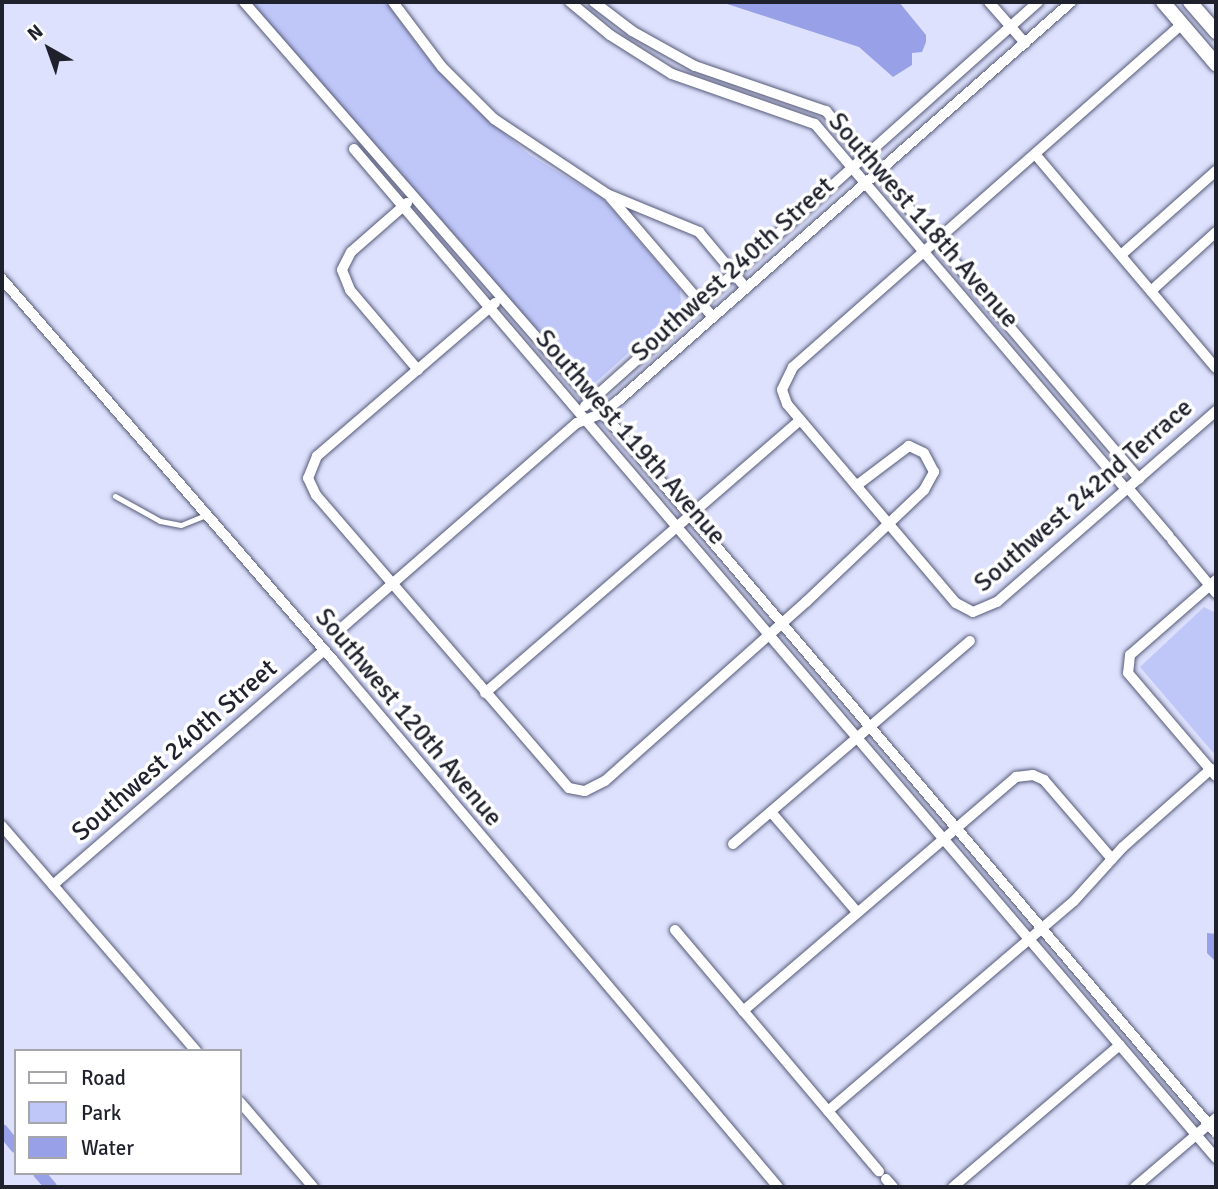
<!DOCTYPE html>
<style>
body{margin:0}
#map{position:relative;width:1218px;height:1189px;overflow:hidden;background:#dde1fd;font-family:Signika,sans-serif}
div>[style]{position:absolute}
.green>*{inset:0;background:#bfc7f9}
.water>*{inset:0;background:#98a0e8}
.canal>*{height:12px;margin:-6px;padding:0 6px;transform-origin:6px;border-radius:6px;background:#98a0e8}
.roads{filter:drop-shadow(0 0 2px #565a78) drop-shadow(0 0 2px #565a78)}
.lane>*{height:5px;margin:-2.5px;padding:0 2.5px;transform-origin:2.5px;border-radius:2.5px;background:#fff}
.street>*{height:10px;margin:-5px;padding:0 5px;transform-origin:5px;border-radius:5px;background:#fff}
.secondary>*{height:14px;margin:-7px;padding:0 7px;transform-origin:7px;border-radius:7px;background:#fff}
span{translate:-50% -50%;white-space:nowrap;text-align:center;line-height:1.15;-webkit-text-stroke:7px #fff;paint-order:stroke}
.street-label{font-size:26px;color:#1f212d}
.frame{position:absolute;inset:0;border:4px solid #1f212d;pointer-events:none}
.legend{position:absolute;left:14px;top:1049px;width:228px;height:126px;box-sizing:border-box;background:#fff;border:2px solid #a5a6ab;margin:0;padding:9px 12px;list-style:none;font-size:21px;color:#1f212d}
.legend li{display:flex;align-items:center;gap:14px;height:35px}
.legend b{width:35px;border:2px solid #a5a6ab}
.north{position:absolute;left:14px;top:14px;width:70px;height:70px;-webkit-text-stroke:5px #fff;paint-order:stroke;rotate:320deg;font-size:19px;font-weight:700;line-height:28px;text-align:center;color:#1f212d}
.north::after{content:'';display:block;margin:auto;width:24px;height:32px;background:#1f212d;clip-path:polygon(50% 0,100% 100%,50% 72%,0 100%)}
</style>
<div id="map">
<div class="green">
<i style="clip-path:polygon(250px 2px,386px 2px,427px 58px,473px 107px,530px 155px,603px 199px,680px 289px,681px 306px,596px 382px,583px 384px)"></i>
<i style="clip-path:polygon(1204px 607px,1216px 613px,1216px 756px,1140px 667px)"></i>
</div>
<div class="water">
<i style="clip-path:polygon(721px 2px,899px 2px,926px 35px,926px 42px,922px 52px,912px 53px,912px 65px,893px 77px,859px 47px)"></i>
<i style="clip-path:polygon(1207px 933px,1216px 934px,1216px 962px,1207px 953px)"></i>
</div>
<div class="canal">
<i style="left:2px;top:1130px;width:22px;rotate:51deg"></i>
<i style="left:39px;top:1173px;width:18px;rotate:49deg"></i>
</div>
<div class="roads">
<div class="lane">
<i style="left:115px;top:496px;width:51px;rotate:29.1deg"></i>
<i style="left:160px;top:521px;width:21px;rotate:11deg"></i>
<i style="left:181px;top:525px;width:27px;rotate:-22deg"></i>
</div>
<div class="street">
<i style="left:244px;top:2px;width:560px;rotate:48.91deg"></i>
<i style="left:612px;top:424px;width:931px;rotate:49.57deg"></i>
<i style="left:393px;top:2px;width:81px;rotate:53deg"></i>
<i style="left:442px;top:67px;width:74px;rotate:45deg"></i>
<i style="left:494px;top:119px;width:136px;rotate:33.6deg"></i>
<i style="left:607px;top:194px;width:100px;rotate:22.4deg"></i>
<i style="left:699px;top:232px;width:73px;rotate:50deg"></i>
<i style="left:570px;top:2px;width:52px;rotate:39.5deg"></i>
<i style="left:610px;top:35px;width:73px;rotate:32.2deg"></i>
<i style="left:672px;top:74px;width:151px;rotate:19.3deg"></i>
<i style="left:815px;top:124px;width:480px;rotate:49.6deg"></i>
<i style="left:594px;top:2px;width:48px;rotate:37.3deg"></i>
<i style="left:632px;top:31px;width:72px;rotate:29.1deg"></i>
<i style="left:695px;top:66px;width:139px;rotate:19deg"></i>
<i style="left:826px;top:111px;width:483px;rotate:49.6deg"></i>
<i style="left:989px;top:2px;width:55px;rotate:48.7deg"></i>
<i style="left:1182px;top:24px;width:519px;rotate:138.6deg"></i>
<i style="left:793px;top:367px;width:25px;rotate:116deg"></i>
<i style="left:782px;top:390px;width:15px;rotate:70deg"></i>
<i style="left:787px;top:404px;width:261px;rotate:49.7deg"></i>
<i style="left:956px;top:603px;width:19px;rotate:28deg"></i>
<i style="left:973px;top:612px;width:26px;rotate:-23deg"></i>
<i style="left:997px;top:602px;width:291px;rotate:-41.1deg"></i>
<i style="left:354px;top:149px;width:1327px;rotate:49.49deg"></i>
<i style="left:1035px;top:154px;width:280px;rotate:49.8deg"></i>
<i style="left:610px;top:197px;width:158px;rotate:49.4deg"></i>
<i style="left:407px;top:203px;width:74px;rotate:138.8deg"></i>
<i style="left:351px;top:252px;width:20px;rotate:117deg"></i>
<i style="left:342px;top:270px;width:22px;rotate:68deg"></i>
<i style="left:350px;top:290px;width:105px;rotate:49.6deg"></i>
<i style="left:1121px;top:255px;width:127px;rotate:-41.5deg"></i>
<i style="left:2px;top:279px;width:505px;rotate:49.02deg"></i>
<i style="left:333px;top:660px;width:690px;rotate:49.82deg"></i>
<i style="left:1151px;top:291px;width:88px;rotate:-42.2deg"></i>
<i style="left:495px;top:303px;width:235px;rotate:139.3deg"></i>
<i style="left:317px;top:456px;width:24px;rotate:112deg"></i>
<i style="left:308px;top:478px;width:19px;rotate:65deg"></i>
<i style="left:316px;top:495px;width:387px;rotate:49.2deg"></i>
<i style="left:569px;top:788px;width:16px;rotate:11deg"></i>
<i style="left:585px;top:791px;width:22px;rotate:-27deg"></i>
<i style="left:605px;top:781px;width:269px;rotate:-41.7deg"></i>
<i style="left:806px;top:602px;width:163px;rotate:-43.5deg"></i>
<i style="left:924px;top:490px;width:21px;rotate:-61deg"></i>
<i style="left:934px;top:472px;width:21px;rotate:-118deg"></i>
<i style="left:924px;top:453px;width:17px;rotate:-155deg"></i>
<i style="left:909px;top:446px;width:66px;rotate:143deg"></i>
<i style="left:585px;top:406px;width:607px;rotate:-41.73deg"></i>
<i style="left:1128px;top:488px;width:63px;rotate:49.5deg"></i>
<i style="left:1172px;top:540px;width:69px;rotate:50.3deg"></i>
<i style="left:1216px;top:580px;width:114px;rotate:138.9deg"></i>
<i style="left:1130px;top:655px;width:18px;rotate:96deg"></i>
<i style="left:1128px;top:673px;width:135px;rotate:49.5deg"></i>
<i style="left:337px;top:632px;width:318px;rotate:-41.1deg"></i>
<i style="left:577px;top:423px;width:26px;rotate:-21deg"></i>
<i style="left:601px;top:414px;width:23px;rotate:-38deg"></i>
<i style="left:619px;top:400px;width:602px;rotate:-41.36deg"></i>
<i style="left:485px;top:693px;width:417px;rotate:-40.9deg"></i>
<i style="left:771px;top:812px;width:132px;rotate:49.3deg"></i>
<i style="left:2px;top:826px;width:297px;rotate:49.2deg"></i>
<i style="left:733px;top:844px;width:312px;rotate:-40.6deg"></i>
<i style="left:53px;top:885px;width:359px;rotate:-40.9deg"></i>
<i style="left:675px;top:930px;width:316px;rotate:49.8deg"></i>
<i style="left:743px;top:1011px;width:360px;rotate:-40.6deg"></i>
<i style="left:1016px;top:777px;width:17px;rotate:-7deg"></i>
<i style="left:1033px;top:775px;width:12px;rotate:24deg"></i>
<i style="left:1044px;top:780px;width:104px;rotate:49.3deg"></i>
<i style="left:240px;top:1102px;width:112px;rotate:49.3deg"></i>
<i style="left:828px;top:1111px;width:323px;rotate:-40.5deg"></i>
<i style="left:1074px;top:901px;width:73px;rotate:-47.8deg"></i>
<i style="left:1123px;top:847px;width:118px;rotate:-41.6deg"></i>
<i style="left:886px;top:1179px;width:11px;rotate:49deg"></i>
<i style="left:953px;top:1187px;width:219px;rotate:-40.4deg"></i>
<i style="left:1135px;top:1187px;width:106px;rotate:-40.4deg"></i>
</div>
<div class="secondary">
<i style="left:1163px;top:2px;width:82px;rotate:49.5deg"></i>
<i style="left:1190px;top:2px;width:40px;rotate:49deg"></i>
</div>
</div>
<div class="street-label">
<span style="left:923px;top:221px;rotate:49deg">Southwest 118th Avenue</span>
<span style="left:733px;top:270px;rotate:-42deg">Southwest 240th Street</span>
<span style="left:630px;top:438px;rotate:49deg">Southwest 119th Avenue</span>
<span style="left:1084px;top:496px;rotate:-41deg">Southwest 242nd Terrace</span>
<span style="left:408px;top:718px;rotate:50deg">Southwest 120th Avenue</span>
<span style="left:175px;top:751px;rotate:-41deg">Southwest 240th Street</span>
</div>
<div class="frame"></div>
<ul class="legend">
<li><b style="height:9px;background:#fff"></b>Road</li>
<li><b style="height:19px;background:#bfc7f9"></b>Park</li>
<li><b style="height:19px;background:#98a0e8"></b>Water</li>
</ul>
<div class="north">N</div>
</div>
